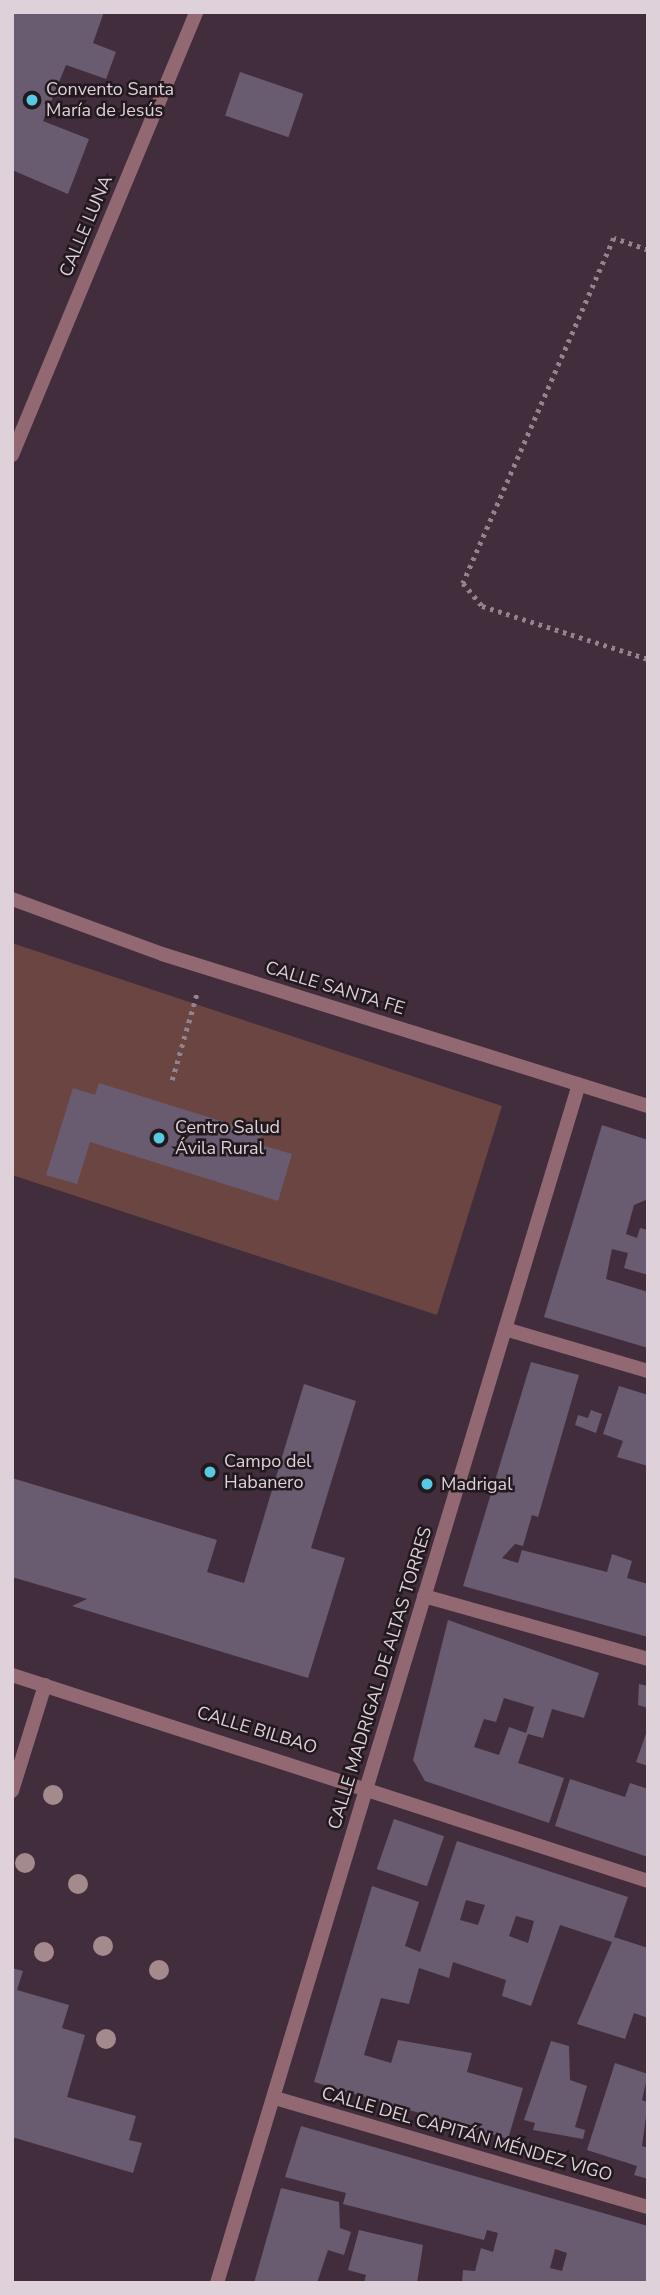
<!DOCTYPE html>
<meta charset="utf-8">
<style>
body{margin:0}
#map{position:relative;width:660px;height:2295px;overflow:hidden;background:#412d3b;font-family:"Nunito Sans",sans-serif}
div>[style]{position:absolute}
.green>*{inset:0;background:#6a4541}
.building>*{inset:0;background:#695c70;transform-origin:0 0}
.path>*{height:4.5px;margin-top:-2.25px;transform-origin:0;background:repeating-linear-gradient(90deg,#93838e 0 3.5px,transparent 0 8.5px)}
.service>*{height:14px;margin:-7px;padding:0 7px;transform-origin:7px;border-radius:7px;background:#926973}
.minor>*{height:14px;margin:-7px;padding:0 7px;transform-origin:7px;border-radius:7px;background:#926973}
.tertiary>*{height:14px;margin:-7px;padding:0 7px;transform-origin:7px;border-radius:7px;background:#926973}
.trees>*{width:20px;height:20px;margin:-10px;border-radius:50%;background:#a4898d}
.dots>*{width:19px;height:19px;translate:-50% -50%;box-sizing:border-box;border:4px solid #22191f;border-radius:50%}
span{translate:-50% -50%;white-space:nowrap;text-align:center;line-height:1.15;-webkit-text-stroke:5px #22191f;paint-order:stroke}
.poi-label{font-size:18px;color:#ded1d9}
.left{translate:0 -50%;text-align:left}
.street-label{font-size:18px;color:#ded1d9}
.frame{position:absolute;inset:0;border:14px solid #ded1d9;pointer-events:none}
</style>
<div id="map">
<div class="green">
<i style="clip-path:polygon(12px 943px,502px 1106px,437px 1315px,12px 1175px)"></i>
</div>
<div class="building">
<i style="clip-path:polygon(12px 12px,104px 12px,93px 43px,116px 52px,106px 79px,66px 65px,43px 121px,89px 139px,68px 194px,12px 170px)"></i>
<i style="left:240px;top:72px;width:67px;height:46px;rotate:19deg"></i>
<i style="clip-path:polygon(99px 1083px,262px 1134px,258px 1144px,292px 1154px,278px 1201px,90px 1142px,77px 1184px,46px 1175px,73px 1088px,95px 1095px)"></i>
<i style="clip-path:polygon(602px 1125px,648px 1140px,648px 1199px,634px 1205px,626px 1234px,637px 1238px,640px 1228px,648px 1230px,648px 1275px,624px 1268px,628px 1253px,612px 1249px,606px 1279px,648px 1292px,648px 1348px,544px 1317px)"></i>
<i style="clip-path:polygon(531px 1362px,579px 1375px,538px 1517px,532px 1515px,523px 1546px,515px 1544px,502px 1558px,518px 1563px,522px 1550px,607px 1572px,612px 1554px,632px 1561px,627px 1578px,648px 1584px,648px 1637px,463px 1586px)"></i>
<i style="clip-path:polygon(304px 1384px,356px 1401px,311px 1548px,345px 1558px,308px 1678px,72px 1606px,87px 1599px,12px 1577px,12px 1478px,217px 1540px,207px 1572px,244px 1583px)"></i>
<i style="clip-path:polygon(619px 1386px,648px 1395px,648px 1466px,617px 1457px,623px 1441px,603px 1434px)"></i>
<i style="clip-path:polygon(591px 1410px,602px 1414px,596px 1433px,575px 1425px,578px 1415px,588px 1418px)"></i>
<i style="clip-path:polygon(evenodd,448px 1620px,599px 1673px,584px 1718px,552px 1709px,543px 1738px,528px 1734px,518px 1763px,564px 1778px,549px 1823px,425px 1781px,413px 1760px,448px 1620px,504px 1698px,534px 1707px,526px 1733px,509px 1727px,499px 1755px,474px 1747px,484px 1719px,496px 1722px,504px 1698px)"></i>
<i style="clip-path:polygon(639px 1684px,648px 1686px,648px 1708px,638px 1705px)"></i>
<i style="clip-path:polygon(647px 1731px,648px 1731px,648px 1766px,636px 1762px)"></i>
<i style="clip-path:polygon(570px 1779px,625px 1797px,630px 1783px,648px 1789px,648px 1857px,555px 1826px)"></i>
<i style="left:394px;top:1819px;width:53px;height:53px;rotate:19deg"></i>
<i style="clip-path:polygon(evenodd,457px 1841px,628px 1897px,614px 1937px,648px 1948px,648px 2018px,634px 2013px,625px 2039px,577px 2024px,612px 1942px,560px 1925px,531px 2006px,502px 1996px,506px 1980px,453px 1962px,449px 1978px,419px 1968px,409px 2004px,381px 1998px,364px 2055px,391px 2063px,398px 2040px,472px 2053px,467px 2072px,523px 2088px,508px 2139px,314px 2082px,372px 1886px,419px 1902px,405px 1946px,420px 1952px,457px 1841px,466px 1900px,485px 1905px,478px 1925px,460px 1920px,466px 1900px,457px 1841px,516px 1916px,534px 1921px,528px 1943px,509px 1936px,516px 1916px)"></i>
<i style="clip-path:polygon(12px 1968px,23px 1971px,17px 1990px,69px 2005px,62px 2028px,85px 2035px,67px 2097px,136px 2116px,129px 2140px,142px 2143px,133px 2173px,12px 2137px)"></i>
<i style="clip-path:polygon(551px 2041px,569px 2046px,570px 2080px,587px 2086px,575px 2127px,585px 2130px,583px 2139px,533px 2130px,535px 2123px,524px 2120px)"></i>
<i style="clip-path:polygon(615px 2063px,648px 2074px,642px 2100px,648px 2102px,642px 2146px,648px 2148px,648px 2179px,634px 2175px,637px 2166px,587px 2150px)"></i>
<i style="clip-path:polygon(evenodd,301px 2126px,648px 2226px,648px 2283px,462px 2283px,463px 2270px,475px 2271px,481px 2248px,493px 2252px,498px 2233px,487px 2230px,484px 2240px,343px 2204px,346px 2193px,285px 2177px,301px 2126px,555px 2249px,567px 2253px,562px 2271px,550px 2268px,555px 2249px)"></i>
<i style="clip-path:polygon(281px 2188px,339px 2202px,340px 2228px,351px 2232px,344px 2255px,328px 2250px,317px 2283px,254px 2283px)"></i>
<i style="clip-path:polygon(359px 2230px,423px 2245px,417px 2283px,364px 2283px,366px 2275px,348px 2270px)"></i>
</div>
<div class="path">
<i style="left:648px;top:250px;width:36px;rotate:-161deg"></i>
<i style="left:614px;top:238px;width:377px;rotate:113.6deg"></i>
<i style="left:463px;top:583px;width:30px;rotate:50deg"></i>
<i style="left:482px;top:606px;width:174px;rotate:17.7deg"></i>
<i style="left:172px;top:1080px;width:91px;rotate:-74deg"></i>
</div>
<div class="service">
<i style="left:12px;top:1791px;width:111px;rotate:-72.7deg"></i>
</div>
<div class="minor">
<i style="left:12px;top:455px;width:480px;rotate:-67.4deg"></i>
<i style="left:505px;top:1329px;width:149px;rotate:16.4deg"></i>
<i style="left:424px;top:1596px;width:233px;rotate:15.7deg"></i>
<i style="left:12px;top:1675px;width:669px;rotate:17.95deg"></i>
<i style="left:275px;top:2098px;width:389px;rotate:16.3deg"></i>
</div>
<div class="tertiary">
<i style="left:12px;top:899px;width:160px;rotate:20.1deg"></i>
<i style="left:162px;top:954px;width:509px;rotate:17.37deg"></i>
<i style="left:217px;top:2283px;width:1252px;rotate:-73.2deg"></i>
</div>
<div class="trees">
<i style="left:53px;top:1795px"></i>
<i style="left:25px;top:1863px"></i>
<i style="left:78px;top:1884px"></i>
<i style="left:103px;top:1946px"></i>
<i style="left:44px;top:1952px"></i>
<i style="left:159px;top:1970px"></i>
<i style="left:106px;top:2039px"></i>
</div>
<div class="dots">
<i style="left:32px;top:100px;background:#58c9e3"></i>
<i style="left:159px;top:1138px;background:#58c9e3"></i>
<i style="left:210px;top:1472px;background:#58c9e3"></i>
<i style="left:427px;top:1484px;background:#58c9e3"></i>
</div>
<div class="poi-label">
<span class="left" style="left:46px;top:100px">Convento Santa<br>María de Jesús</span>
<span class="left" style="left:175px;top:1138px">Centro Salud<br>Ávila Rural</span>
<span class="left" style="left:224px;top:1472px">Campo del<br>Habanero</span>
<span class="left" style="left:441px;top:1484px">Madrigal</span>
</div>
<div class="street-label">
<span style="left:86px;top:226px;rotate:-67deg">CALLE LUNA</span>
<span style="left:335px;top:988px;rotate:17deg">CALLE SANTA FE</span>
<span style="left:380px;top:1678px;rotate:-73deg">CALLE MADRIGAL DE ALTAS TORRES</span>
<span style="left:257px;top:1730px;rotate:17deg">CALLE BILBAO</span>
<span style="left:467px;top:2134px;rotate:16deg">CALLE DEL CAPITÁN MÉNDEZ VIGO</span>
</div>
<div class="frame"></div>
</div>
